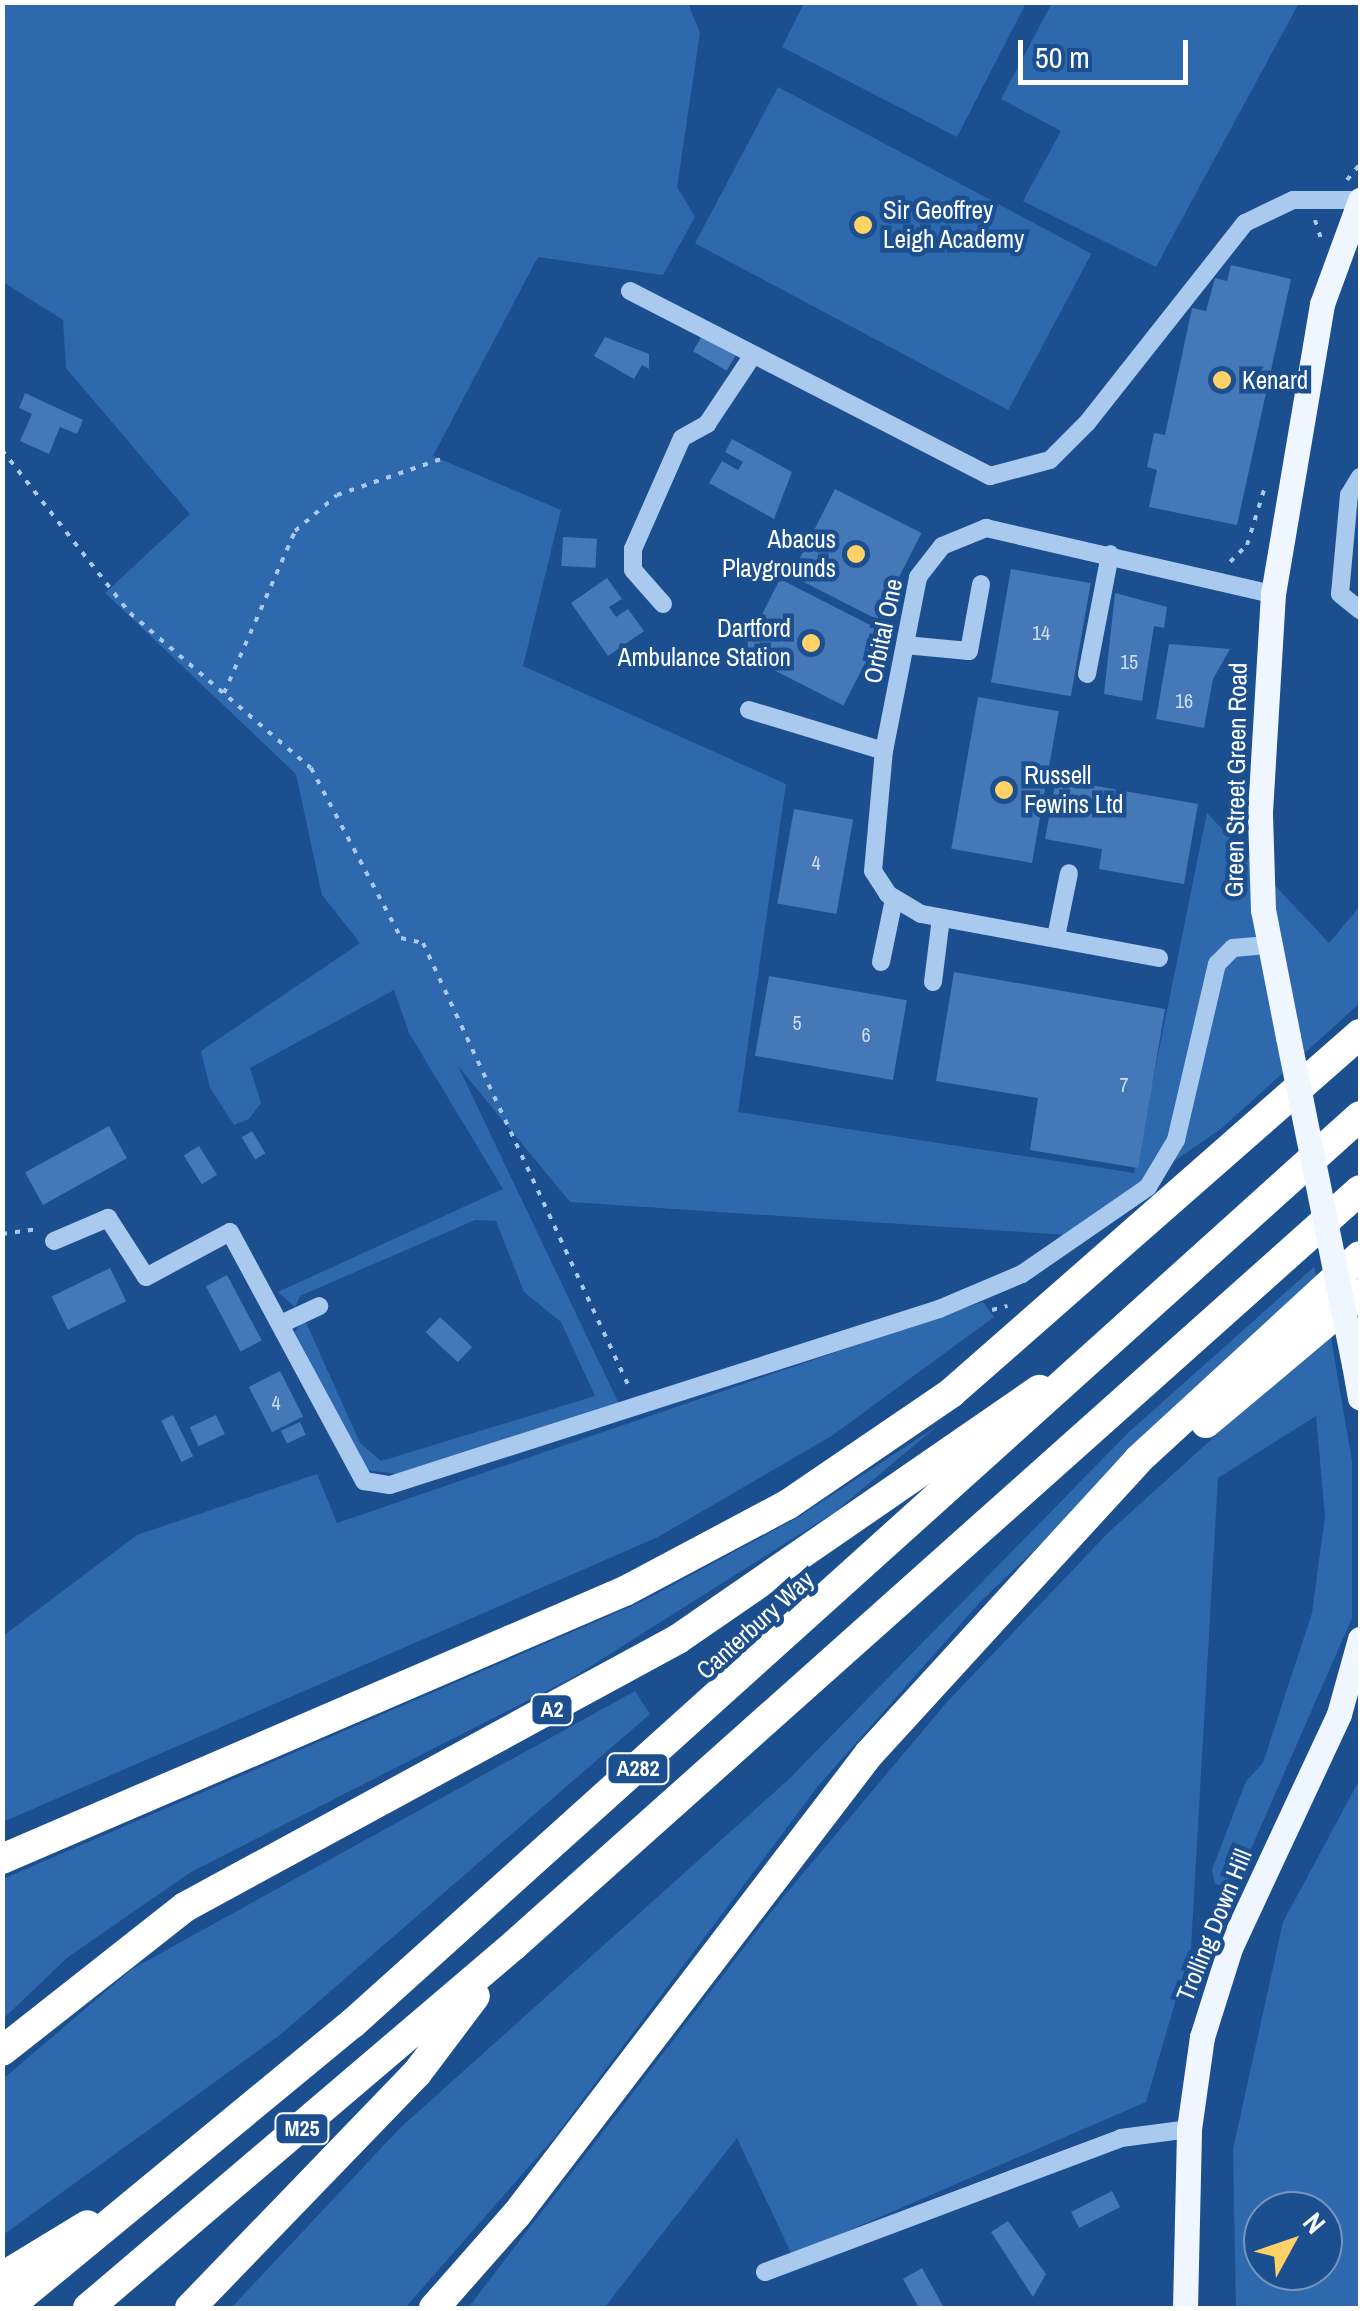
<!DOCTYPE html>
<style>
body{margin:0}
#map{position:relative;width:1363px;height:2311px;overflow:hidden;background:#1b4f8f;font-family:"Archivo Narrow",sans-serif}
div>[style]{position:absolute}
.green>*{inset:0;background:#2e69ad;transform-origin:0 0}
.building>*{inset:0;background:#4478b7;transform-origin:0 0}
.path>*{height:4px;margin-top:-2px;transform-origin:0;background:repeating-linear-gradient(90deg,#a9c9ee 0 5px,transparent 0 13px)}
.minor>*{height:18px;margin:-9px;padding:0 9px;transform-origin:9px;border-radius:9px;background:#a9c9ee}
.major>*{height:25px;margin:-12.5px;padding:0 12.5px;transform-origin:12.5px;border-radius:12.5px;background:#f0f6ff}
.highway>*{height:30px;margin:-15px;padding:0 15px;transform-origin:15px;border-radius:15px;background:#fff}
.major-bridge>*{height:25px;margin:-12.5px;padding:0 12.5px;transform-origin:12.5px;border-radius:12.5px;background:#f0f6ff}
.dots>*{width:28px;height:28px;translate:-50% -50%;box-sizing:border-box;border:5px solid #1b4f8f;border-radius:50%}
span{translate:-50% -50%;white-space:nowrap;text-align:center;line-height:1.15;-webkit-text-stroke:9px #1b4f8f;paint-order:stroke}
.number-label{font-size:20px;color:#d0dded}
.number-label span{-webkit-text-stroke-width:0}
.shield-label span{padding:2px 8px;background:#1b4f8f;border:2px solid;border-radius:8px;-webkit-text-stroke-width:0}
.shield-label{font-size:22px;color:#fff;font-weight:700}
.poi-label{font-size:25px;color:#fff}
.left{translate:0 -50%;text-align:left}
.right{translate:-100% -50%;text-align:right}
.street-label{font-size:25px;color:#fff}
.frame{position:absolute;inset:0;border:5px solid #fff;pointer-events:none}
.north{position:absolute;left:1243px;top:2191px;width:100px;height:100px;box-sizing:border-box;background:#1b4f8f;border:2px solid #7695bc;border-radius:50%;rotate:50deg;font-size:28px;font-weight:700;line-height:40px;text-align:center;color:#fff}
.north::after{content:'';display:block;margin:auto;width:35px;height:45px;background:#ffd166;clip-path:polygon(50% 0,100% 100%,50% 72%,0 100%)}
.scale{position:absolute;left:1018px;top:40px;width:170px;height:45px;box-sizing:border-box;border:5px solid #fff;border-top:0;padding-left:12px;font-size:30px;line-height:35px;white-space:nowrap;color:#fff;-webkit-text-stroke:8px #1b4f8f;paint-order:stroke}
</style>
<div id="map">
<div class="green">
<i style="clip-path:polygon(2px 3px,688px 3px,700px 33px,677px 187px,695px 217px,663px 275px,538px 257px,433px 456px,561px 510px,523px 666px,786px 784px,738px 1112px,1134px 1173px,1207px 813px,1329px 943px,1360px 906px,1360px 1003px,1222px 1128px,1067px 1235px,570px 1202px,458px 1066px,620px 1406px,398px 1474px,365px 1470px,295px 1332px,304px 1318px,360px 1443px,381px 1461px,595px 1396px,561px 1322px,524px 1292px,496px 1221px,475px 1220px,300px 1296px,295px 1307px,278px 1292px,503px 1189px,409px 1033px,394px 990px,250px 1068px,261px 1103px,249px 1119px,234px 1125px,210px 1088px,201px 1051px,360px 943px,322px 895px,296px 774px,105px 593px,190px 514px,66px 368px,63px 320px,3px 282px)"></i>
<i style="clip-path:polygon(804px 3px,804px 2px,1026px 3px,957px 137px,782px 47px)"></i>
<i style="clip-path:polygon(1052px 3px,1299px 3px,1156px 267px,1023px 201px,1061px 131px,1001px 99px)"></i>
<i style="left:778px;top:87px;width:355px;height:177px;rotate:28deg"></i>
<i style="clip-path:polygon(1314px 1267px,1318px 1281px,981px 1601px,818px 1786px,554px 2138px,405px 2308px,231px 2308px,400px 2128px,789px 1779px,1130px 1431px)"></i>
<i style="clip-path:polygon(983px 1302px,994px 1317px,833px 1435px,658px 1537px,3px 1822px,3px 1636px,137px 1535px,317px 1474px,337px 1523px)"></i>
<i style="clip-path:polygon(1330px 1332px,1352px 1461px,1352px 1618px,1234px 1888px,1215px 1884px,1212px 1870px,1246px 1781px,1263px 1763px,1312px 1613px,1325px 1516px,1316px 1416px,1218px 1478px,1191px 1948px,1146px 2102px,792px 2255px,737px 2138px,604px 2308px,468px 2308px,779px 1902px,947px 1702px,1109px 1532px)"></i>
<i style="clip-path:polygon(937px 1426px,835px 1512px,572px 1678px,191px 1872px,68px 1957px,3px 2019px,3px 1879px,641px 1602px,797px 1518px)"></i>
<i style="clip-path:polygon(635px 1691px,650px 1714px,280px 2035px,3px 2235px,3px 2079px,132px 1969px)"></i>
<i style="clip-path:polygon(evenodd,1360px 1779px,1360px 2308px,1236px 2308px,1233px 2149px,1283px 1922px,1360px 1779px,1263px 2211px,1323px 2211px,1323px 2271px,1263px 2271px,1263px 2211px)"></i>
</div>
<div class="building">
<i style="clip-path:polygon(1231px 265px,1291px 279px,1237px 525px,1149px 507px,1157px 470px,1147px 467px,1154px 433px,1165px 435px,1192px 308px,1206px 311px,1215px 278px,1227px 281px)"></i>
<i style="left:703px;top:334px;width:39px;height:20px;rotate:30deg"></i>
<i style="clip-path:polygon(605px 337px,649px 354px,649px 369px,642px 365px,634px 379px,594px 356px)"></i>
<i style="clip-path:polygon(25px 393px,83px 420px,77px 434px,60px 427px,49px 454px,20px 441px,32px 414px,19px 408px)"></i>
<i style="clip-path:polygon(732px 439px,792px 472px,774px 519px,709px 483px,722px 461px,738px 470px,743px 462px,725px 452px)"></i>
<i style="left:835px;top:489px;width:97px;height:97px;rotate:27deg"></i>
<i style="left:563px;top:537px;width:34px;height:29px;rotate:3deg"></i>
<i style="left:1011px;top:569px;width:81px;height:115px;rotate:10deg"></i>
<i style="clip-path:polygon(607px 578px,622px 599px,609px 607px,616px 617px,628px 609px,644px 631px,608px 656px,571px 603px)"></i>
<i style="left:780px;top:579px;width:114px;height:84px;rotate:27deg"></i>
<i style="clip-path:polygon(1115px 593px,1167px 607px,1164px 628px,1154px 626px,1142px 701px,1104px 694px)"></i>
<i style="clip-path:polygon(1169px 644px,1230px 649px,1213px 679px,1204px 728px,1156px 719px)"></i>
<i style="left:978px;top:697px;width:82px;height:154px;rotate:10deg"></i>
<i style="clip-path:polygon(1056px 779px,1198px 804px,1184px 884px,1099px 869px,1102px 849px,1045px 839px)"></i>
<i style="left:794px;top:809px;width:60px;height:96px;rotate:10deg"></i>
<i style="clip-path:polygon(954px 972px,1165px 1009px,1138px 1168px,1030px 1150px,1038px 1098px,936px 1081px)"></i>
<i style="left:769px;top:976px;width:140px;height:81px;rotate:10deg"></i>
<i style="left:109px;top:1126px;width:37px;height:96px;rotate:61deg"></i>
<i style="left:252px;top:1131px;width:26px;height:12px;rotate:59deg"></i>
<i style="left:199px;top:1146px;width:34px;height:18px;rotate:58deg"></i>
<i style="left:110px;top:1268px;width:37px;height:65px;rotate:64deg"></i>
<i style="left:227px;top:1275px;width:74px;height:24px;rotate:62deg"></i>
<i style="left:440px;top:1317px;width:44px;height:21px;rotate:43deg"></i>
<i style="left:280px;top:1371px;width:51px;height:35px;rotate:63deg"></i>
<i style="left:173px;top:1415px;width:46px;height:13px;rotate:64deg"></i>
<i style="left:216px;top:1415px;width:21px;height:29px;rotate:65deg"></i>
<i style="left:300px;top:1422px;width:14px;height:21px;rotate:65deg"></i>
<i style="left:1112px;top:2191px;width:18px;height:46px;rotate:63deg"></i>
<i style="clip-path:polygon(1008px 2221px,1046px 2274px,1033px 2297px,991px 2232px)"></i>
<i style="clip-path:polygon(922px 2268px,944px 2308px,919px 2308px,903px 2279px)"></i>
</div>
<div class="path">
<i style="left:1347px;top:180px;width:21px;rotate:-51deg"></i>
<i style="left:1315px;top:220px;width:20px;rotate:72deg"></i>
<i style="left:2px;top:450px;width:207px;rotate:51.9deg"></i>
<i style="left:130px;top:613px;width:238px;rotate:40.6deg"></i>
<i style="left:311px;top:768px;width:192px;rotate:62.1deg"></i>
<i style="left:401px;top:938px;width:23px;rotate:13deg"></i>
<i style="left:423px;top:943px;width:491px;rotate:65.1deg"></i>
<i style="left:1230px;top:562px;width:24px;rotate:-45deg"></i>
<i style="left:1247px;top:545px;width:61px;rotate:-72.8deg"></i>
<i style="left:224px;top:693px;width:177px;rotate:-66.3deg"></i>
<i style="left:295px;top:531px;width:55px;rotate:-40.6deg"></i>
<i style="left:337px;top:495px;width:110px;rotate:-19.1deg"></i>
<i style="left:2px;top:1234px;width:36px;rotate:-8deg"></i>
<i style="left:992px;top:1310px;width:16px;rotate:-15deg"></i>
</div>
<div class="minor">
<i style="left:630px;top:291px;width:405px;rotate:27.2deg"></i>
<i style="left:990px;top:476px;width:62px;rotate:-14.9deg"></i>
<i style="left:1050px;top:460px;width:52px;rotate:-45deg"></i>
<i style="left:1087px;top:423px;width:255px;rotate:-51.7deg"></i>
<i style="left:1245px;top:223px;width:53px;rotate:-25.6deg"></i>
<i style="left:1293px;top:200px;width:67px"></i>
<i style="left:1360px;top:477px;width:21px;rotate:121deg"></i>
<i style="left:1349px;top:495px;width:99px;rotate:95.2deg"></i>
<i style="left:1340px;top:594px;width:26px;rotate:39deg"></i>
<i style="left:663px;top:604px;width:45px;rotate:-131.4deg"></i>
<i style="left:633px;top:570px;width:21px;rotate:-90deg"></i>
<i style="left:633px;top:549px;width:121px;rotate:-66.2deg"></i>
<i style="left:682px;top:438px;width:29px;rotate:-29deg"></i>
<i style="left:707px;top:424px;width:83px;rotate:-56.3deg"></i>
<i style="left:905px;top:645px;width:64px;rotate:5.4deg"></i>
<i style="left:969px;top:651px;width:68px;rotate:-79.8deg"></i>
<i style="left:1087px;top:674px;width:122px;rotate:-79.1deg"></i>
<i style="left:749px;top:710px;width:141px;rotate:16.9deg"></i>
<i style="left:1056px;top:937px;width:65px;rotate:-78.5deg"></i>
<i style="left:1159px;top:958px;width:242px;rotate:-169.5deg"></i>
<i style="left:921px;top:914px;width:39px;rotate:-149deg"></i>
<i style="left:888px;top:894px;width:27px;rotate:-123deg"></i>
<i style="left:873px;top:871px;width:121px;rotate:-84.8deg"></i>
<i style="left:884px;top:751px;width:177px;rotate:-78.9deg"></i>
<i style="left:918px;top:577px;width:39px;rotate:-52deg"></i>
<i style="left:942px;top:546px;width:48px;rotate:-22.2deg"></i>
<i style="left:986px;top:528px;width:294px;rotate:13deg"></i>
<i style="left:881px;top:962px;width:64px;rotate:-78.3deg"></i>
<i style="left:933px;top:982px;width:64px;rotate:-82.9deg"></i>
<i style="left:54px;top:1241px;width:59px;rotate:-23.1deg"></i>
<i style="left:108px;top:1218px;width:70px;rotate:57.2deg"></i>
<i style="left:146px;top:1277px;width:95px;rotate:-28.2deg"></i>
<i style="left:230px;top:1232px;width:283px;rotate:61.7deg"></i>
<i style="left:364px;top:1481px;width:26px;rotate:9deg"></i>
<i style="left:390px;top:1485px;width:577px;rotate:-17.77deg"></i>
<i style="left:939px;top:1309px;width:90px;rotate:-22.9deg"></i>
<i style="left:1022px;top:1274px;width:153px;rotate:-34.6deg"></i>
<i style="left:1148px;top:1187px;width:55px;rotate:-59.2deg"></i>
<i style="left:1176px;top:1140px;width:181px;rotate:-76.9deg"></i>
<i style="left:1217px;top:964px;width:23px;rotate:-45deg"></i>
<i style="left:1233px;top:948px;width:37px;rotate:-5deg"></i>
<i style="left:283px;top:1323px;width:40px;rotate:-25deg"></i>
<i style="left:765px;top:2272px;width:380px;rotate:-20.6deg"></i>
<i style="left:1121px;top:2138px;width:69px;rotate:-7.5deg"></i>
</div>
<div class="major">
<i style="left:1288px;top:1037px;width:129px;rotate:-101.1deg"></i>
<i style="left:1263px;top:910px;width:98px;rotate:-91.8deg"></i>
<i style="left:1260px;top:812px;width:218px;rotate:-86.6deg"></i>
<i style="left:1273px;top:594px;width:294px;rotate:-80.4deg"></i>
<i style="left:1322px;top:304px;width:111px;rotate:-69.9deg"></i>
<i style="left:1354px;top:1364px;width:34px;rotate:80deg"></i>
<i style="left:1185px;top:2308px;width:179px;rotate:-88.7deg"></i>
<i style="left:1189px;top:2129px;width:93px;rotate:-82deg"></i>
<i style="left:1202px;top:2037px;width:93px;rotate:-72.5deg"></i>
<i style="left:1230px;top:1948px;width:258px;rotate:-65deg"></i>
<i style="left:1339px;top:1714px;width:78px;rotate:-74.4deg"></i>
</div>
<div class="highway">
<i style="left:1206px;top:1423px;width:201px;rotate:-40deg"></i>
<i style="left:2px;top:1859px;width:678px;rotate:-23.28deg"></i>
<i style="left:625px;top:1591px;width:183px;rotate:-28deg"></i>
<i style="left:787px;top:1505px;width:199px;rotate:-34.3deg"></i>
<i style="left:951px;top:1393px;width:544px;rotate:-41.28deg"></i>
<i style="left:2px;top:2051px;width:233px;rotate:-38.2deg"></i>
<i style="left:185px;top:1907px;width:561px;rotate:-28.53deg"></i>
<i style="left:678px;top:1639px;width:439px;rotate:-34.6deg"></i>
<i style="left:2px;top:2277px;width:100px;rotate:-31.2deg"></i>
<i style="left:7px;top:2308px;width:448px;rotate:-39.5deg"></i>
<i style="left:353px;top:2023px;width:1355px;rotate:-42.01deg"></i>
<i style="left:88px;top:2308px;width:558px;rotate:-40.42deg"></i>
<i style="left:513px;top:1946px;width:1135px;rotate:-41.75deg"></i>
<i style="left:190px;top:2308px;width:327px;rotate:-46deg"></i>
<i style="left:417px;top:2073px;width:96px;rotate:-53deg"></i>
<i style="left:434px;top:2308px;width:125px;rotate:-48.6deg"></i>
<i style="left:517px;top:2214px;width:579px;rotate:-52.58deg"></i>
<i style="left:869px;top:1754px;width:398px;rotate:-47.5deg"></i>
<i style="left:1138px;top:1460px;width:301px;rotate:-42.6deg"></i>
</div>
<div class="major-bridge">
<i style="left:1288px;top:1037px;width:334px;rotate:78.6deg"></i>
</div>
<div class="dots">
<i style="left:863px;top:225px;background:#ffd166"></i>
<i style="left:1222px;top:380px;background:#ffd166"></i>
<i style="left:856px;top:554px;background:#ffd166"></i>
<i style="left:811px;top:643px;background:#ffd166"></i>
<i style="left:1004px;top:790px;background:#ffd166"></i>
</div>
<div class="number-label">
<span style="left:1041px;top:632px">14</span>
<span style="left:1129px;top:661px">15</span>
<span style="left:1184px;top:700px">16</span>
<span style="left:816px;top:862px">4</span>
<span style="left:797px;top:1022px">5</span>
<span style="left:866px;top:1034px">6</span>
<span style="left:1124px;top:1084px">7</span>
<span style="left:276px;top:1402px">4</span>
</div>
<div class="shield-label">
<span style="left:552px;top:1710px">A2</span>
<span style="left:638px;top:1769px">A282</span>
<span style="left:302px;top:2129px">M25</span>
</div>
<div class="poi-label">
<span class="left" style="left:883px;top:225px">Sir Geoffrey<br>Leigh Academy</span>
<span class="left" style="left:1242px;top:380px">Kenard</span>
<span class="right" style="left:836px;top:554px">Abacus<br>Playgrounds</span>
<span class="right" style="left:791px;top:643px">Dartford<br>Ambulance Station</span>
<span class="left" style="left:1024px;top:790px">Russell<br>Fewins Ltd</span>
</div>
<div class="street-label">
<span style="left:883px;top:631px;rotate:-78deg">Orbital One</span>
<span style="left:1236px;top:780px;rotate:-89deg">Green Street Green Road</span>
<span style="left:755px;top:1625px;rotate:-42deg">Canterbury Way</span>
<span style="left:1214px;top:1925px;rotate:-68deg">Trolling Down Hill</span>
</div>
<div class="frame"></div>
<div class="north">N</div>
<div class="scale">50 m</div>
</div>
